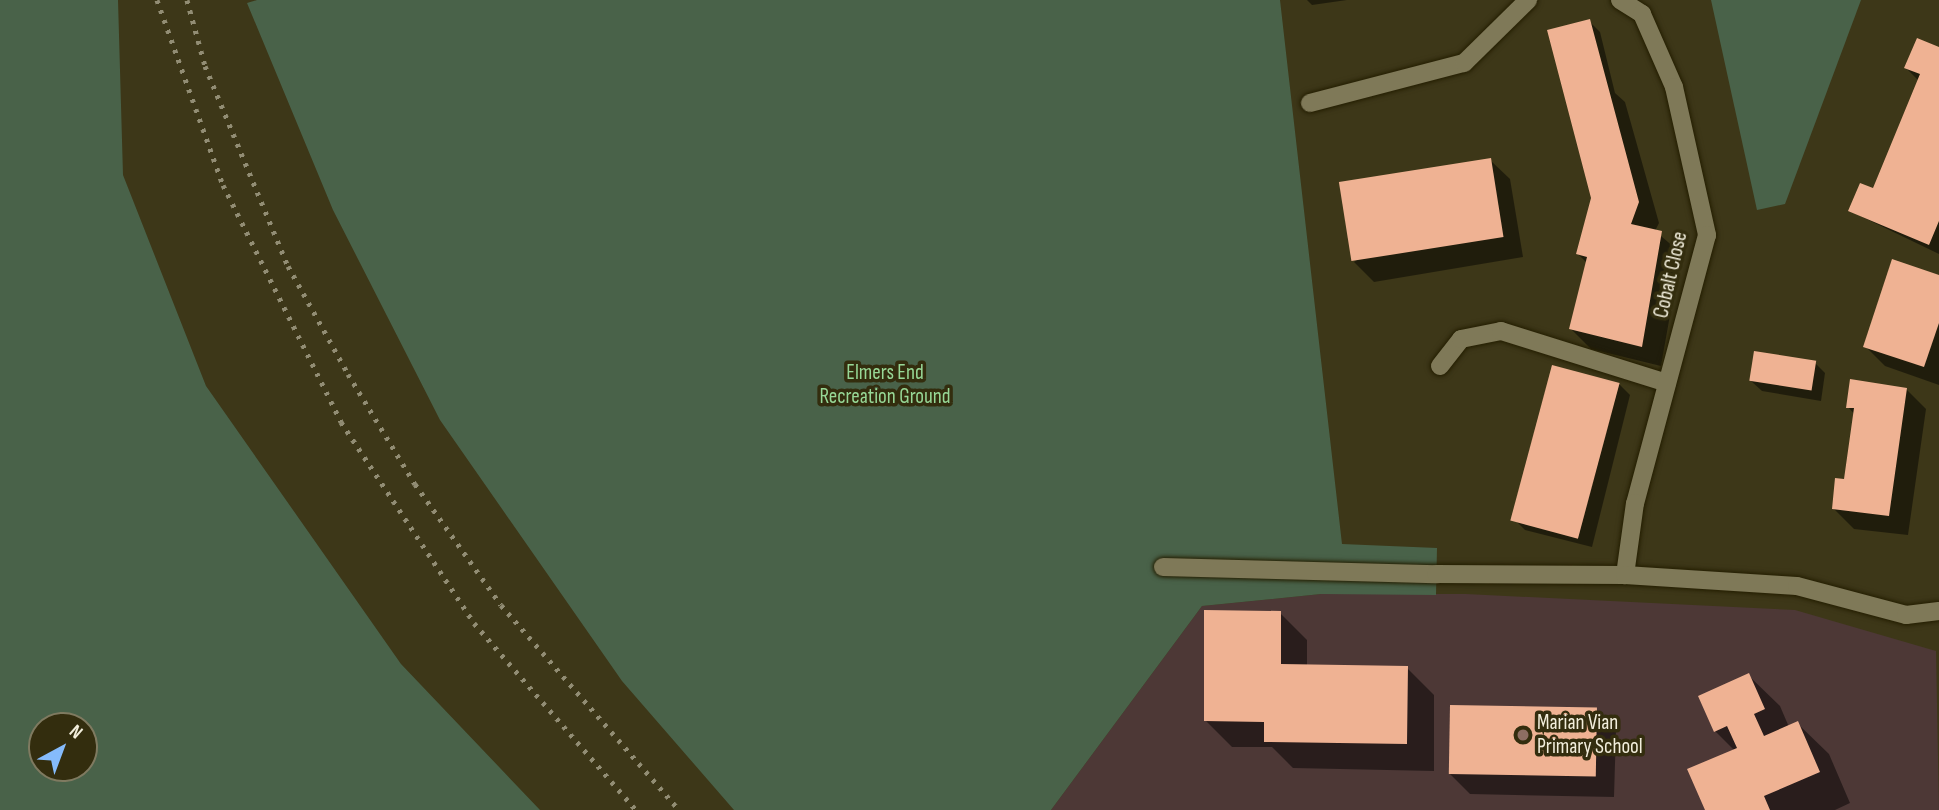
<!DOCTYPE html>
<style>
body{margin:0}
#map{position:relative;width:1939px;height:810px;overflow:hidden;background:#3d3718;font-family:"Sofia Sans Condensed",sans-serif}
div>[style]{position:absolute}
.education>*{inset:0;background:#4d3836}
.green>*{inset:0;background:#496249}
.shadow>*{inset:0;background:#0007}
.building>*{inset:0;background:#efb293;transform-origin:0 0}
.roads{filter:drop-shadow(0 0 2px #241e00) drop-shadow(0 0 2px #241e00)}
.lane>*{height:18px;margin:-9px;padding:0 9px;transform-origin:9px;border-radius:9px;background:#7f7958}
.street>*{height:18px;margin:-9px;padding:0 9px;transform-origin:9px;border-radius:9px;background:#7f7958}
.rail>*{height:5px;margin-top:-2.5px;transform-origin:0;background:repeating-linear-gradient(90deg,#928d74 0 3.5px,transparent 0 10.5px)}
.dots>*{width:19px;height:19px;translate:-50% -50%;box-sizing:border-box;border:4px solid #332d0e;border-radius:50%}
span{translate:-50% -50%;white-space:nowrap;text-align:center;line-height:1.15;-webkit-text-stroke:7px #332d0e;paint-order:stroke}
.street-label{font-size:21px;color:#f2eedc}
.park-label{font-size:21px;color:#97d896}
.poi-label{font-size:21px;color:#f2eedc}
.left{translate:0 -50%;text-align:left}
.north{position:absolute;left:28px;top:712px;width:70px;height:70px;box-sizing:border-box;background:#332d0e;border:2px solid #7f7a60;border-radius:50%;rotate:41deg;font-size:19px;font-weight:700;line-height:28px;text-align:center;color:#f2eedc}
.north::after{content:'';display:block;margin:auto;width:24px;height:32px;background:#85bbfb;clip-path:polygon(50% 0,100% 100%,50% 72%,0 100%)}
</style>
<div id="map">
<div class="education">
<i style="clip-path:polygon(1321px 594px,1466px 594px,1795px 610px,1936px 651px,1939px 810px,1051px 810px,1202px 606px)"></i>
</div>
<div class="green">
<i style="clip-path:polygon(evenodd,0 0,118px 0,123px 175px,206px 386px,401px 664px,540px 810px,0 810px,0 0,42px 726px,84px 726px,84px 768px,42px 768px,42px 726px)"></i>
<i style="clip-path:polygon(257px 0,1280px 0,1342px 544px,1437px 548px,1436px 595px,1321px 594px,1202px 606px,1051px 810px,734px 810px,622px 681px,440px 420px,333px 210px,247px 3px)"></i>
<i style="clip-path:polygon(1711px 0,1861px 0,1785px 204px,1757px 210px)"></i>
</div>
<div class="shadow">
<i style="clip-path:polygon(1307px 0,1347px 0,1312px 5px)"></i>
<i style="clip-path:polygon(1589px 21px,1600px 32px,1615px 93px,1625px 102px,1659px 223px,1655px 231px,1681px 253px,1661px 366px,1591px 349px,1571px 329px,1587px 263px,1578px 254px,1593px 198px)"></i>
<i style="clip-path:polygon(1939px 49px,1939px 254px,1850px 211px,1874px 190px,1919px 81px,1906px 68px)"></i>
<i style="clip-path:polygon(1490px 160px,1510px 179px,1523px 257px,1374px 282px,1354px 262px)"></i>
<i style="clip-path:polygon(1939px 277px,1939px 385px,1885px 366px,1865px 346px)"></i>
<i style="clip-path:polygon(1815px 363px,1825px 373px,1821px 401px,1762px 391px,1751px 381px)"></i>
<i style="clip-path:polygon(1619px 384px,1630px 395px,1592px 547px,1525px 530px,1515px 520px)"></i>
<i style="clip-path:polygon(1906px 389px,1926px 409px,1908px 535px,1854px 529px,1834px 509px,1845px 481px,1855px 415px,1848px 407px)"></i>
<i style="clip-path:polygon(1280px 613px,1307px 640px,1307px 666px,1407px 668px,1434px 695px,1434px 771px,1293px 768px,1272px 747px,1232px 747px,1205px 720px)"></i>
<i style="clip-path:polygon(1748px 675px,1780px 706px,1789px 727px,1797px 723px,1829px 754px,1850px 803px,1835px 810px,1707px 810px,1735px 751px,1715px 731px,1700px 697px)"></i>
<i style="clip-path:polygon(1596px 710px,1616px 730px,1614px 797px,1470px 794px,1450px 774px)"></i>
</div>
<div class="building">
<i style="clip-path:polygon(1590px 19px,1639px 202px,1631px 224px,1662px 231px,1642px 347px,1569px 329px,1587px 257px,1576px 254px,1591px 198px,1547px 30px)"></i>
<i style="clip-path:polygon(1917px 38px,1939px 47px,1939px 221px,1929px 245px,1848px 211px,1860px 183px,1873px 188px,1920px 74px,1904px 68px)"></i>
<i style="left:1491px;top:158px;width:80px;height:154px;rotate:81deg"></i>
<i style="clip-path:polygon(1892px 259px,1939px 275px,1939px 323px,1924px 367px,1863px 347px)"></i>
<i style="left:1754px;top:351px;width:63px;height:30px;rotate:9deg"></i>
<i style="left:1552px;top:365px;width:70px;height:161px;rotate:15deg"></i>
<i style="clip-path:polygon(1850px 379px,1907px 388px,1889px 516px,1832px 509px,1835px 478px,1844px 479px,1854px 408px,1846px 408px)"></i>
<i style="clip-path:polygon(1204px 610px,1281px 611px,1281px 664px,1408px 666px,1407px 744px,1264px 742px,1264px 722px,1204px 721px)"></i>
<i style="clip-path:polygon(1749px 673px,1765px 709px,1754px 714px,1764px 736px,1798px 721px,1820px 772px,1764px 796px,1770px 810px,1705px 810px,1687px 769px,1737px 748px,1727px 726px,1714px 732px,1698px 696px)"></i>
<i style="left:1450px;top:705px;width:147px;height:69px;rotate:1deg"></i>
</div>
<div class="roads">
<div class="lane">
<i style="left:1440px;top:366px;width:34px;rotate:-52deg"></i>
<i style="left:1461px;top:339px;width:41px;rotate:-11.3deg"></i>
<i style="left:1501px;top:331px;width:174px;rotate:17.4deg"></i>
<i style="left:1163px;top:567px;width:273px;rotate:1.5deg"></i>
</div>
<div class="street">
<i style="left:1620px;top:0;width:26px;rotate:32deg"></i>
<i style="left:1642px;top:14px;width:80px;rotate:66.3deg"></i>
<i style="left:1674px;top:87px;width:152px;rotate:77.4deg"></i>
<i style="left:1707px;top:235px;width:278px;rotate:105deg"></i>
<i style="left:1635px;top:503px;width:73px;rotate:97.9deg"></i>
<i style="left:1310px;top:103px;width:159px;rotate:-14.6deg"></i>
<i style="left:1464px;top:63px;width:90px;rotate:-44.5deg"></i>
<i style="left:1436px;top:574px;width:189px;rotate:0.3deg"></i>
<i style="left:1625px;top:575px;width:172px;rotate:3.7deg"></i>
<i style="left:1797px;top:586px;width:113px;rotate:14.9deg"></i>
<i style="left:1906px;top:615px;width:33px;rotate:-7deg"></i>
</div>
</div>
<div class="rail">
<i style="left:157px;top:0;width:196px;rotate:70.4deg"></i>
<i style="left:223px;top:185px;width:265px;rotate:63.5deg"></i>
<i style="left:341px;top:422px;width:241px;rotate:56.5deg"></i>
<i style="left:474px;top:623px;width:247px;rotate:49.1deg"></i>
<i style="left:187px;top:0;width:68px;rotate:74.7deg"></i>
<i style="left:205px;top:66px;width:217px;rotate:67.5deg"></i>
<i style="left:288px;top:266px;width:124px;rotate:60.9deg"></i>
<i style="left:348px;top:374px;width:129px;rotate:58.7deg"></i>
<i style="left:415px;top:484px;width:148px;rotate:54.6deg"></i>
<i style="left:501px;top:605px;width:271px;rotate:49deg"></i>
</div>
<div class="dots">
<i style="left:1523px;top:735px;background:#8d6e63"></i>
</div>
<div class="street-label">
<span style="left:1671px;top:275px;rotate:-77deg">Cobalt Close</span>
</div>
<div class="park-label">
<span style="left:885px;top:385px">Elmers End<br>Recreation Ground</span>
</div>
<div class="poi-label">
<span class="left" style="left:1537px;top:735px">Marian Vian<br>Primary School</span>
</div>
<div class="north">N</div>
</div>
